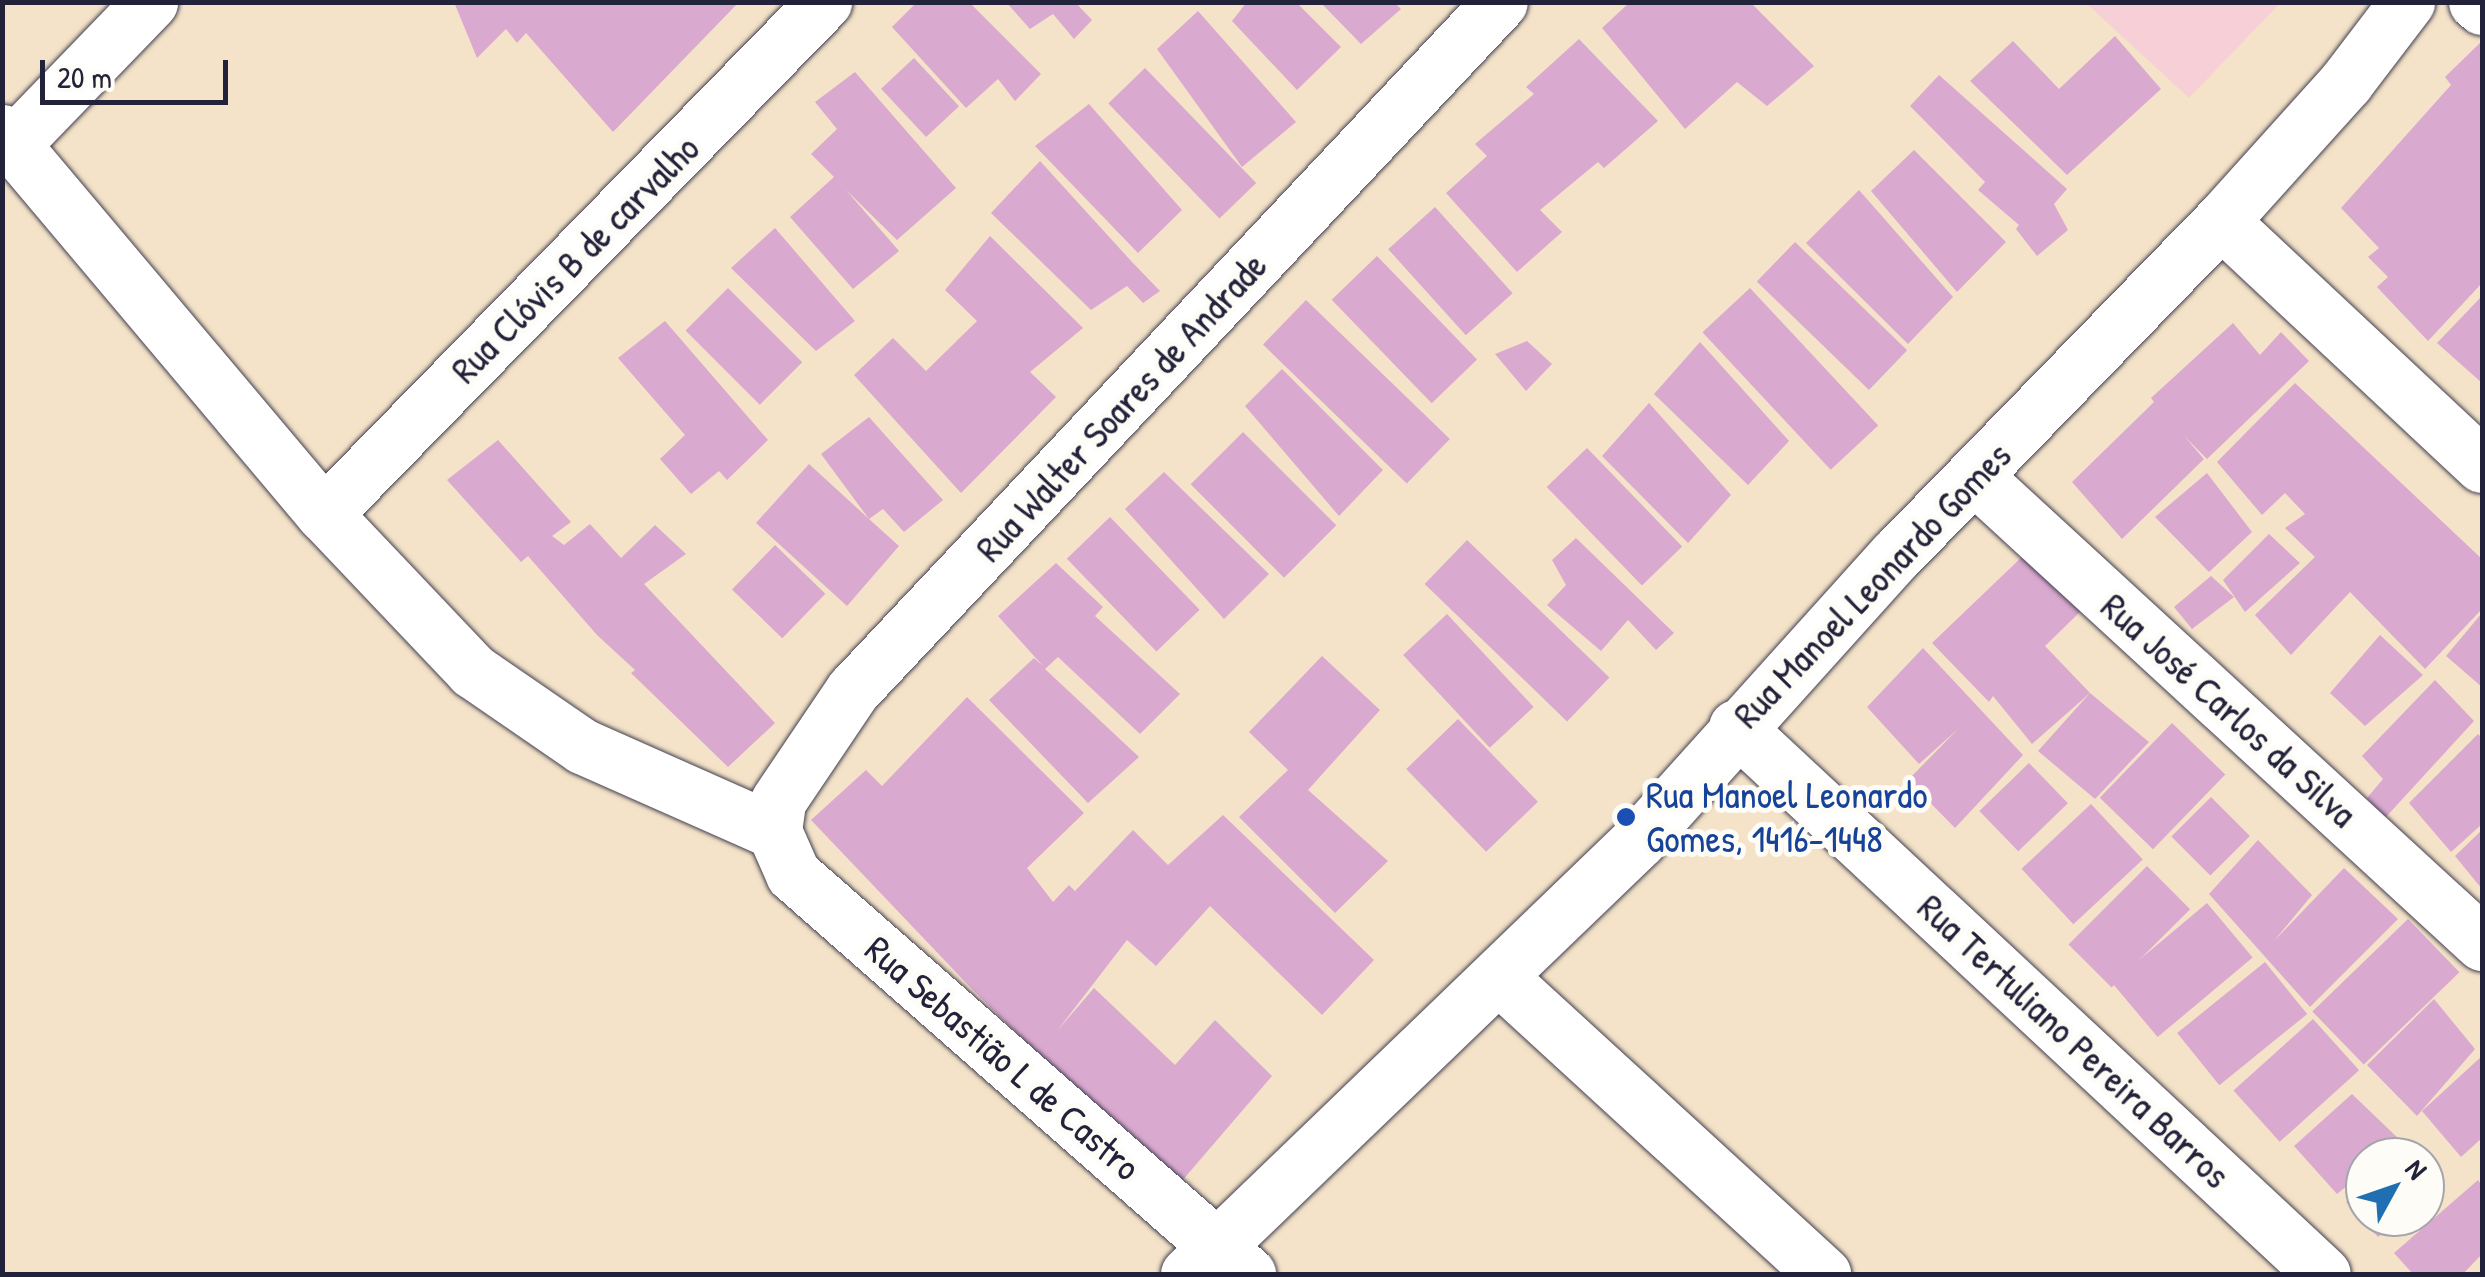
<!DOCTYPE html>
<meta charset="utf-8">
<style>
body{margin:0}
#map{position:relative;width:2485px;height:1277px;overflow:hidden;background:#f4e3c8;font-family:"Patrick Hand",sans-serif}
div>[style]{position:absolute}
.built>*{inset:0;background:#f6cfd7}
.building>*{inset:0;background:#daa9d0;transform-origin:0 0}
.roads{filter:drop-shadow(0 0 2px #423f50) drop-shadow(0 0 2px #423f50)}
.street>*{height:55px;margin:-27.5px;padding:0 27.5px;transform-origin:27.5px;border-radius:27.5px;background:#fff}
.dots>*{width:28px;height:28px;translate:-50% -50%;box-sizing:border-box;border:5px solid #fdfcf7;border-radius:50%}
span{translate:-50% -50%;white-space:nowrap;text-align:center;line-height:1.15;-webkit-text-stroke:10px #fdfcf7;paint-order:stroke}
.street-label{font-size:38px;color:#22223b}
.transit-label{font-size:38px;color:#164399}
.left{translate:0 -50%;text-align:left}
.frame{position:absolute;inset:0;border:5px solid #22223b;pointer-events:none}
.north{position:absolute;left:2345px;top:1137px;width:100px;height:100px;box-sizing:border-box;background:#fdfcf7;border:2px solid #a5a5ac;border-radius:50%;rotate:50deg;font-size:28px;font-weight:700;line-height:40px;text-align:center;color:#22223b}
.north::after{content:'';display:block;margin:auto;width:35px;height:45px;background:#1f6fb2;clip-path:polygon(50% 0,100% 100%,50% 72%,0 100%)}
.scale{position:absolute;left:40px;top:60px;width:188px;height:45px;box-sizing:border-box;border:5px solid #22223b;border-top:0;padding-left:12px;font-size:30px;line-height:35px;white-space:nowrap;color:#22223b;-webkit-text-stroke:8px #fdfcf7;paint-order:stroke}
</style>
<div id="map">
<div class="built">
<i style="clip-path:polygon(2086px 3px,2280px 3px,2189px 98px)"></i>
</div>
<div class="building">
<i style="clip-path:polygon(454px 2px,739px 2px,613px 132px,526px 33px,517px 43px,506px 29px,477px 58px)"></i>
<i style="clip-path:polygon(917px 2px,969px 2px,1041px 74px,1015px 101px,998px 79px,966px 108px,892px 27px)"></i>
<i style="clip-path:polygon(1006px 2px,1075px 2px,1092px 20px,1074px 39px,1053px 14px,1030px 29px)"></i>
<i style="clip-path:polygon(1247px 2px,1296px 2px,1341px 47px,1297px 90px,1232px 21px)"></i>
<i style="clip-path:polygon(1320px 2px,1394px 2px,1401px 9px,1361px 44px)"></i>
<i style="clip-path:polygon(1630px 2px,1750px 2px,1814px 66px,1767px 106px,1737px 82px,1685px 129px,1602px 28px)"></i>
<i style="clip-path:polygon(1198px 11px,1296px 122px,1242px 167px,1157px 49px)"></i>
<i style="clip-path:polygon(2115px 36px,2161px 89px,2067px 175px,1970px 81px,2013px 41px,2059px 89px)"></i>
<i style="clip-path:polygon(1579px 39px,1658px 121px,1604px 168px,1598px 162px,1540px 210px,1562px 232px,1517px 272px,1446px 193px,1487px 156px,1475px 144px,1534px 94px,1526px 87px)"></i>
<i style="clip-path:polygon(2482px 41px,2482px 283px,2428px 341px,2377px 287px,2388px 277px,2368px 257px,2379px 248px,2341px 208px,2451px 85px,2445px 77px)"></i>
<i style="left:914px;top:58px;width:66px;height:45px;rotate:47deg"></i>
<i style="left:1145px;top:68px;width:160px;height:51px;rotate:46deg"></i>
<i style="clip-path:polygon(855px 72px,956px 188px,897px 240px,846px 190px,899px 251px,853px 289px,790px 217px,834px 177px,811px 154px,837px 129px,815px 102px)"></i>
<i style="clip-path:polygon(1939px 75px,2067px 189px,2054px 204px,2068px 230px,2037px 256px,2016px 229px,2019px 225px,1978px 190px,1985px 182px,1910px 106px)"></i>
<i style="clip-path:polygon(1089px 104px,1182px 210px,1138px 253px,1035px 146px)"></i>
<i style="clip-path:polygon(1914px 150px,2006px 242px,1957px 292px,1871px 191px)"></i>
<i style="clip-path:polygon(1040px 161px,1132px 262px,1160px 291px,1143px 303px,1127px 286px,1091px 310px,991px 213px)"></i>
<i style="clip-path:polygon(1859px 190px,1953px 297px,1908px 344px,1806px 243px)"></i>
<i style="left:1435px;top:207px;width:116px;height:63px;rotate:48deg"></i>
<i style="clip-path:polygon(775px 228px,855px 321px,816px 351px,731px 268px)"></i>
<i style="clip-path:polygon(990px 236px,1083px 328px,1030px 372px,1056px 397px,961px 493px,854px 375px,893px 338px,926px 371px,977px 321px,945px 290px)"></i>
<i style="left:1795px;top:242px;width:156px;height:55px;rotate:44deg"></i>
<i style="left:1377px;top:256px;width:144px;height:63px;rotate:46deg"></i>
<i style="left:728px;top:288px;width:105px;height:60px;rotate:45deg"></i>
<i style="left:1750px;top:288px;width:188px;height:65px;rotate:47deg"></i>
<i style="clip-path:polygon(2482px 296px,2482px 383px,2437px 343px)"></i>
<i style="left:1306px;top:300px;width:200px;height:62px;rotate:44deg"></i>
<i style="clip-path:polygon(665px 321px,768px 440px,727px 480px,719px 471px,691px 494px,660px 459px,685px 435px,618px 358px)"></i>
<i style="clip-path:polygon(2233px 323px,2260px 355px,2281px 332px,2309px 361px,2207px 459px,2184px 436px,2204px 459px,2122px 539px,2072px 482px,2154px 402px,2151px 398px)"></i>
<i style="clip-path:polygon(1527px 341px,1552px 364px,1526px 391px,1495px 354px)"></i>
<i style="clip-path:polygon(1700px 342px,1789px 441px,1748px 485px,1654px 394px)"></i>
<i style="clip-path:polygon(1282px 369px,1383px 470px,1339px 516px,1245px 406px)"></i>
<i style="clip-path:polygon(2295px 383px,2482px 559px,2482px 609px,2425px 669px,2350px 592px,2291px 655px,2255px 615px,2315px 557px,2285px 528px,2305px 514px,2285px 493px,2262px 515px,2217px 462px)"></i>
<i style="clip-path:polygon(1649px 403px,1731px 495px,1688px 543px,1602px 456px)"></i>
<i style="clip-path:polygon(869px 417px,943px 500px,904px 532px,883px 509px,869px 519px,899px 546px,847px 606px,756px 523px,809px 464px,869px 519px,821px 454px)"></i>
<i style="left:1243px;top:432px;width:132px;height:74px;rotate:45deg"></i>
<i style="clip-path:polygon(498px 440px,571px 522px,552px 536px,564px 545px,590px 524px,621px 558px,655px 525px,686px 554px,644px 584px,775px 723px,728px 767px,631px 673px,635px 670px,597px 635px,528px 556px,521px 562px,447px 480px)"></i>
<i style="left:1587px;top:448px;width:137px;height:56px;rotate:46deg"></i>
<i style="clip-path:polygon(1164px 472px,1269px 574px,1224px 619px,1125px 509px)"></i>
<i style="clip-path:polygon(2207px 473px,2252px 532px,2209px 572px,2155px 517px)"></i>
<i style="left:1110px;top:517px;width:129px;height:60px;rotate:46deg"></i>
<i style="clip-path:polygon(2269px 534px,2300px 563px,2245px 612px,2223px 580px)"></i>
<i style="clip-path:polygon(1576px 538px,1674px 633px,1656px 650px,1628px 620px,1601px 651px,1547px 605px,1566px 585px,1552px 560px)"></i>
<i style="left:1467px;top:540px;width:198px;height:61px;rotate:44deg"></i>
<i style="left:775px;top:545px;width:70px;height:62px;rotate:44deg"></i>
<i style="clip-path:polygon(2025px 554px,2083px 609px,2045px 646px,2090px 693px,2149px 742px,2095px 799px,2038px 751px,2090px 693px,2032px 744px,1993px 696px,1989px 702px,1932px 643px)"></i>
<i style="clip-path:polygon(1056px 563px,1103px 607px,1095px 616px,1180px 694px,1140px 734px,1058px 657px,1045px 669px,1139px 757px,1088px 803px,989px 700px,1034px 658px,1043px 666px,998px 616px)"></i>
<i style="clip-path:polygon(2211px 576px,2234px 597px,2192px 629px,2174px 607px)"></i>
<i style="clip-path:polygon(2482px 613px,2482px 687px,2446px 656px)"></i>
<i style="left:1447px;top:614px;width:127px;height:60px;rotate:47deg"></i>
<i style="clip-path:polygon(2380px 635px,2423px 675px,2365px 726px,2330px 693px)"></i>
<i style="clip-path:polygon(1923px 648px,2023px 755px,1955px 828px,1908px 780px,1958px 729px,1919px 764px,1867px 707px)"></i>
<i style="clip-path:polygon(1322px 656px,1380px 710px,1308px 790px,1388px 861px,1335px 913px,1239px 817px,1288px 770px,1249px 732px)"></i>
<i style="clip-path:polygon(2435px 680px,2474px 721px,2385px 818px,2367px 798px,2383px 779px,2362px 756px)"></i>
<i style="clip-path:polygon(967px 697px,1084px 813px,1027px 868px,1053px 902px,1069px 885px,1075px 891px,1133px 830px,1168px 865px,1223px 815px,1374px 960px,1322px 1015px,1210px 906px,1156px 966px,1127px 940px,1057px 1031px,1094px 988px,1175px 1065px,1215px 1020px,1272px 1076px,1175px 1189px,970px 987px,811px 820px,866px 770px,882px 786px)"></i>
<i style="left:1458px;top:719px;width:115px;height:72px;rotate:46deg"></i>
<i style="left:2172px;top:723px;width:74px;height:104px;rotate:44deg"></i>
<i style="clip-path:polygon(2478px 734px,2482px 738px,2482px 824px,2451px 852px,2409px 803px)"></i>
<i style="left:2029px;top:763px;width:56px;height:69px;rotate:46deg"></i>
<i style="left:2211px;top:797px;width:55px;height:56px;rotate:45deg"></i>
<i style="left:2091px;top:804px;width:76px;height:95px;rotate:47deg"></i>
<i style="clip-path:polygon(2482px 830px,2482px 889px,2455px 856px)"></i>
<i style="clip-path:polygon(2258px 840px,2312px 895px,2274px 941px,2344px 868px,2398px 919px,2310px 1007px,2209px 894px)"></i>
<i style="left:2147px;top:866px;width:61px;height:111px;rotate:45deg"></i>
<i style="left:2207px;top:903px;width:71px;height:124px;rotate:50deg"></i>
<i style="left:2408px;top:919px;width:74px;height:133px;rotate:46deg"></i>
<i style="left:2265px;top:962px;width:67px;height:113px;rotate:51deg"></i>
<i style="clip-path:polygon(2434px 999px,2475px 1049px,2417px 1116px,2367px 1065px)"></i>
<i style="left:2313px;top:1019px;width:69px;height:107px;rotate:48deg"></i>
<i style="clip-path:polygon(2482px 1056px,2482px 1138px,2461px 1157px,2422px 1111px)"></i>
<i style="clip-path:polygon(2352px 1094px,2402px 1142px,2383px 1157px,2365px 1157px,2365px 1171px,2337px 1194px,2294px 1146px)"></i>
<i style="clip-path:polygon(2478px 1180px,2482px 1186px,2482px 1254px,2463px 1274px,2413px 1274px,2394px 1253px)"></i>
<i style="clip-path:polygon(2365px 1185px,2365px 1217px,2400px 1217px,2378px 1237px,2346px 1202px)"></i>
</div>
<div class="roads">
<div class="street">
<i style="left:2476px;top:2px;width:8px;rotate:40deg"></i>
<i style="left:2px;top:132px;width:500px;rotate:49.9deg"></i>
<i style="left:324px;top:514px;width:216px;rotate:46.5deg"></i>
<i style="left:473px;top:671px;width:132px;rotate:34.5deg"></i>
<i style="left:582px;top:746px;width:210px;rotate:23.9deg"></i>
<i style="left:12px;top:145px;width:199px;rotate:-46deg"></i>
<i style="left:2221px;top:221px;width:357px;rotate:43.1deg"></i>
<i style="left:1975px;top:477px;width:689px;rotate:42.59deg"></i>
<i style="left:324px;top:514px;width:716px;rotate:-45.68deg"></i>
<i style="left:1736px;top:727px;width:802px;rotate:42.98deg"></i>
<i style="left:774px;top:831px;width:30px;rotate:-82deg"></i>
<i style="left:778px;top:801px;width:134px;rotate:-56deg"></i>
<i style="left:853px;top:690px;width:944px;rotate:-46.76deg"></i>
<i style="left:774px;top:831px;width:47px;rotate:66.2deg"></i>
<i style="left:793px;top:874px;width:606px;rotate:41.32deg"></i>
<i style="left:1499px;top:977px;width:440px;rotate:42.5deg"></i>
<i style="left:1188px;top:1274px;width:626px;rotate:-43.9deg"></i>
<i style="left:1639px;top:840px;width:384px;rotate:-48deg"></i>
<i style="left:1896px;top:555px;width:466px;rotate:-45.8deg"></i>
<i style="left:2221px;top:221px;width:187px;rotate:-48deg"></i>
<i style="left:2346px;top:82px;width:101px;rotate:-52.7deg"></i>
</div>
</div>
<div class="dots">
<i style="left:1626px;top:817px;background:#1a4fb4"></i>
</div>
<div class="street-label">
<span style="left:575px;top:259px;rotate:-45deg">Rua Clóvis B de carvalho</span>
<span style="left:1121px;top:407px;rotate:-47deg">Rua Walter Soares de Andrade</span>
<span style="left:1872px;top:585px;rotate:-46deg">Rua Manoel Leonardo Gomes</span>
<span style="left:2229px;top:710px;rotate:42deg">Rua José Carlos da Silva</span>
<span style="left:2074px;top:1041px;rotate:43deg">Rua Tertuliano Pereira Barros</span>
<span style="left:1003px;top:1058px;rotate:41deg">Rua Sebastião L de Castro</span>
</div>
<div class="transit-label">
<span class="left" style="left:1646px;top:817px">Rua Manoel Leonardo<br>Gomes, 1416-1448</span>
</div>
<div class="frame"></div>
<div class="north">N</div>
<div class="scale">20 m</div>
</div>
